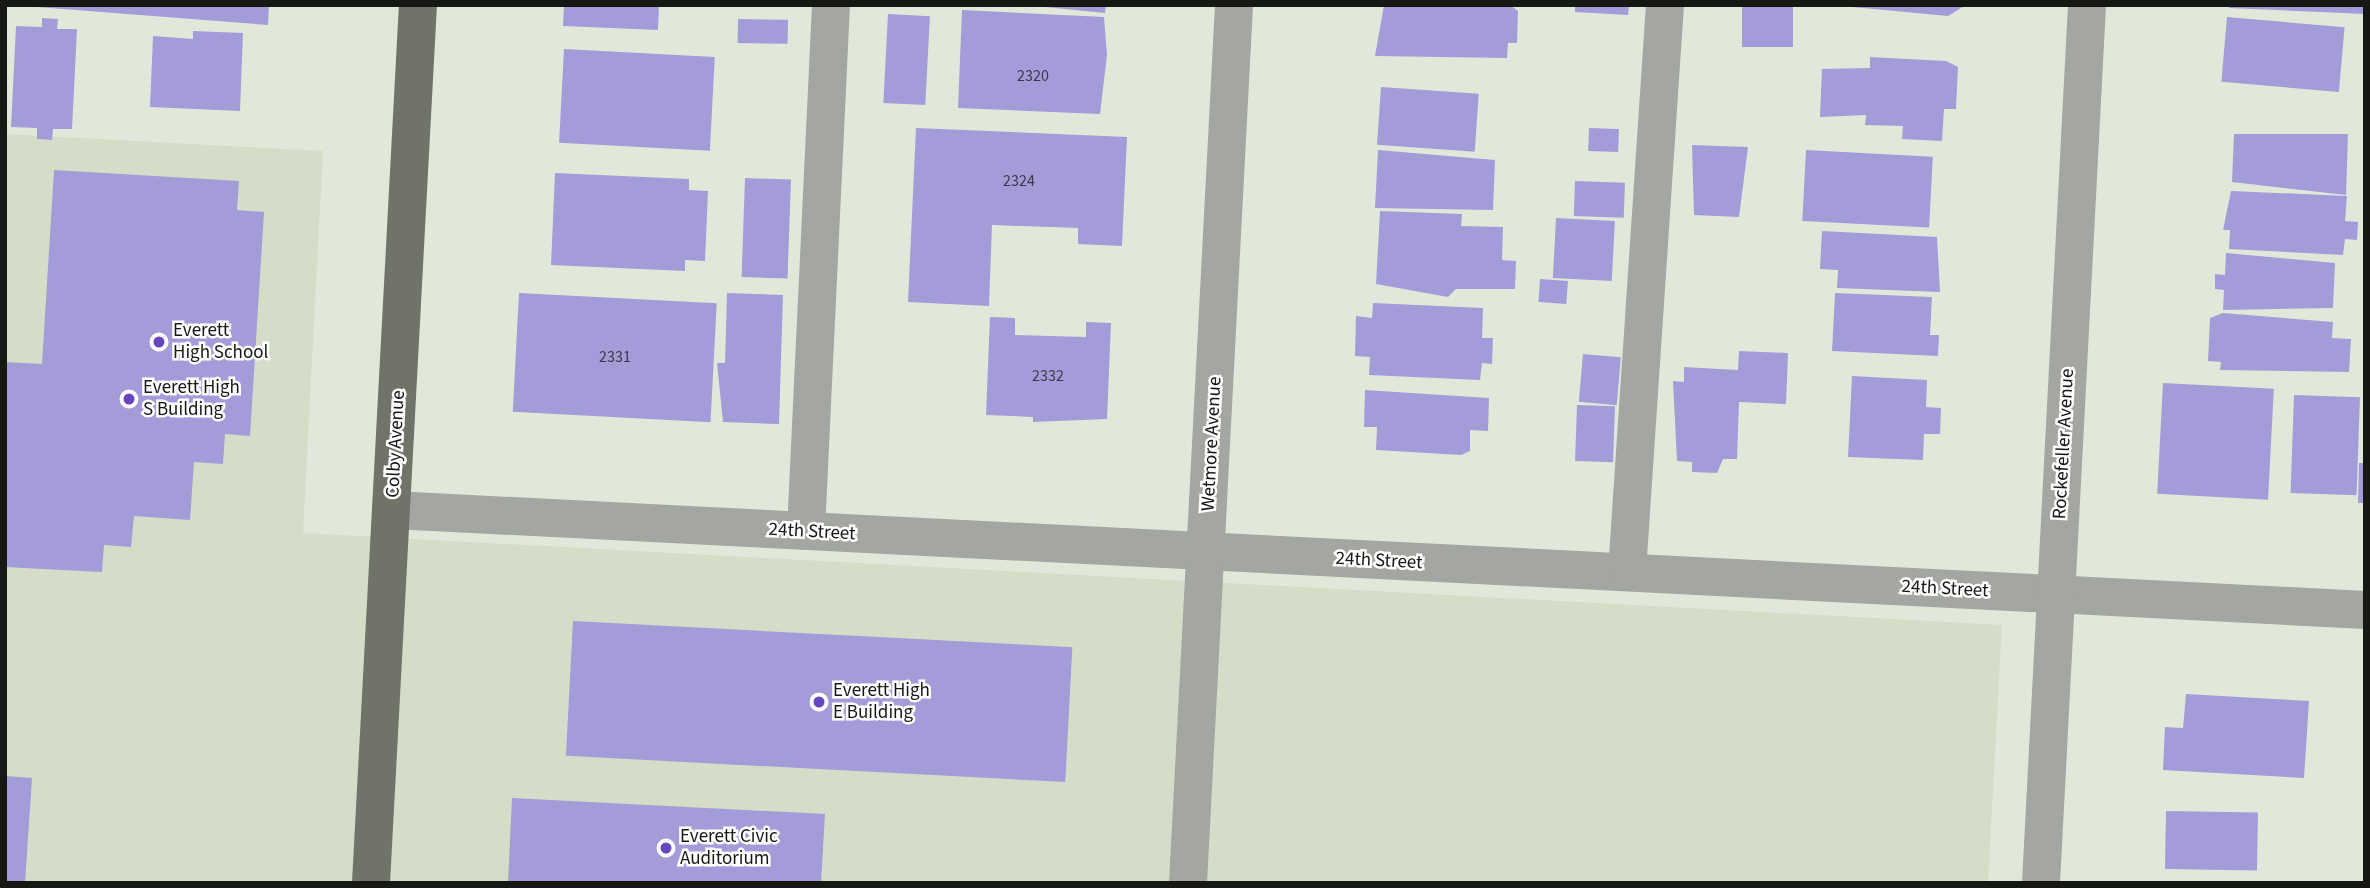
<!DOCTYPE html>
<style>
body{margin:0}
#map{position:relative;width:2370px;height:888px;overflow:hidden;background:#e2e8d9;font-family:"Source Sans 3",sans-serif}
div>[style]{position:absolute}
.built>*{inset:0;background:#d4ddc8}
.building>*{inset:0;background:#a49cd9;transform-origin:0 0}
.minor>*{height:38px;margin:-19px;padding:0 19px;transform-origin:19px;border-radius:19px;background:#a4a7a1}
.major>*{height:38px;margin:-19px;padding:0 19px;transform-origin:19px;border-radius:19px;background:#6f7368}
.dots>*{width:19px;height:19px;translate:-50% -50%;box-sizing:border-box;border:4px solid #fff;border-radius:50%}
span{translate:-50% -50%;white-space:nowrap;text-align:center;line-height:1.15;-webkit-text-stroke:5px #fff;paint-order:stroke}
.number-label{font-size:16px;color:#3a3944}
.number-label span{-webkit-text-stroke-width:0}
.poi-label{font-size:19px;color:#161813}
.left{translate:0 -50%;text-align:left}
.street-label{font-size:19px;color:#161813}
.frame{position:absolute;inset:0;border:7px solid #161813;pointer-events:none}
</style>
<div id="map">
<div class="built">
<i style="clip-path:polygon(5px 134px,323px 151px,303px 533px,2002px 625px,1988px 883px,5px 883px)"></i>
</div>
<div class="building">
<i style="clip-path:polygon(11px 5px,269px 5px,268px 25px)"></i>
<i style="clip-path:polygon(564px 5px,659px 5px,658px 30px,563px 26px)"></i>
<i style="clip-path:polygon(1025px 5px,1106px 5px,1105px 13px)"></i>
<i style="clip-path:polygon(1384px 5px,1510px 5px,1518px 11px,1517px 43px,1508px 43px,1507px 58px,1375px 56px)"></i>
<i style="clip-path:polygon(1575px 5px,1629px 5px,1628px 15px,1575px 12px)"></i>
<i style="left:1742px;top:5px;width:51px;height:42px"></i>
<i style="clip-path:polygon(1831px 5px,1966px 5px,1948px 16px)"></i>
<i style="clip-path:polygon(2229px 5px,2365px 5px,2365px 14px,2229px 8px)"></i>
<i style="clip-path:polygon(962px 10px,1104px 17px,1107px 55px,1100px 114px,958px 108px)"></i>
<i style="left:888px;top:14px;width:42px;height:89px;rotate:3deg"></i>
<i style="left:2227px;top:17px;width:118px;height:65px;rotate:5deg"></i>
<i style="clip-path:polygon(42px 18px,58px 19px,57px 29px,77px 29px,72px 129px,53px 129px,52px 140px,37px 139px,37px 128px,11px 127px,16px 26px,42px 27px)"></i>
<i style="left:738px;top:19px;width:50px;height:24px;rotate:1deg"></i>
<i style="clip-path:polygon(193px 31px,243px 33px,240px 111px,150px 107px,153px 36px,193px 39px)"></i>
<i style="left:564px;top:49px;width:151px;height:94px;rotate:3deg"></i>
<i style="clip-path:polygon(1870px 57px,1946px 61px,1958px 67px,1956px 109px,1944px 109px,1942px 141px,1902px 139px,1903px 126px,1865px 125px,1866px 115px,1820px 117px,1822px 69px,1870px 68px)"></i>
<i style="left:1381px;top:87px;width:98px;height:58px;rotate:4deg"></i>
<i style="clip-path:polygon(916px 128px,1127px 137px,1122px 246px,1078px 244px,1078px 228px,992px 225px,989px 306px,908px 302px)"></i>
<i style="left:1589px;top:128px;width:30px;height:23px;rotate:2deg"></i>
<i style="clip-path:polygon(2234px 134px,2348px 134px,2346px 195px,2232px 182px)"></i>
<i style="clip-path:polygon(1692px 145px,1748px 147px,1739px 217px,1694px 215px)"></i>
<i style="clip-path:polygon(1378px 150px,1495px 160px,1493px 210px,1375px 208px)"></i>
<i style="left:1806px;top:150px;width:127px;height:71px;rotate:3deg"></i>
<i style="clip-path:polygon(54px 170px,239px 181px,237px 210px,264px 212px,250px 436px,225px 434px,223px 464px,194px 462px,190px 520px,134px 516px,131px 547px,104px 545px,102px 572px,5px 567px,5px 362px,42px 364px)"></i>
<i style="clip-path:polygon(555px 173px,689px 179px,689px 190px,708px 191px,705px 261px,685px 260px,685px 271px,551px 265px)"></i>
<i style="left:745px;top:178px;width:46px;height:99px;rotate:2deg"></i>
<i style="left:1575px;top:181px;width:50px;height:35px;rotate:2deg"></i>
<i style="clip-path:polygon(2231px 191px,2347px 196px,2345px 221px,2358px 222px,2357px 240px,2345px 239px,2343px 255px,2229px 249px,2230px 230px,2223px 230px)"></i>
<i style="clip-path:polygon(1380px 211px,1462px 214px,1461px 226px,1503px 227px,1502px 260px,1516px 261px,1515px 289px,1456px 289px,1448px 297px,1376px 284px)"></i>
<i style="left:1556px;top:218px;width:59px;height:60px;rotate:3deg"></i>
<i style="clip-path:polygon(1822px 231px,1937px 237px,1940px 292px,1837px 288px,1838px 270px,1820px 269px)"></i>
<i style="clip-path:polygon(2226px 253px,2335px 263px,2333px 308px,2223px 310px,2224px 290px,2215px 289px,2215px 274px,2225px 275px)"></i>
<i style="left:1540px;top:279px;width:28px;height:23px;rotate:4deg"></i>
<i style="left:519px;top:293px;width:198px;height:119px;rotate:3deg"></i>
<i style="clip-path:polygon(727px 293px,783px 295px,779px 424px,723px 422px,717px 363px,725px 363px)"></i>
<i style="clip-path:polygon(1835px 293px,1932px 297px,1930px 335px,1939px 335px,1938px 356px,1832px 351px)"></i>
<i style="clip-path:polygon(1373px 303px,1483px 308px,1482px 338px,1493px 338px,1492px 364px,1482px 363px,1480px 380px,1369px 375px,1370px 357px,1355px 356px,1356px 316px,1372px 318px)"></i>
<i style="clip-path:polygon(2223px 313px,2333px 322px,2332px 338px,2351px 339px,2349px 372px,2220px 370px,2221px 362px,2208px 361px,2210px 318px)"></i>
<i style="clip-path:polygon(990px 317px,1015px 318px,1015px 335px,1086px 337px,1086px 322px,1111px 323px,1107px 419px,1033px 422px,1033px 417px,986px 415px)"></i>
<i style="clip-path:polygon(1739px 351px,1788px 353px,1786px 404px,1739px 402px,1737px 459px,1723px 459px,1717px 473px,1692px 472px,1692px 462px,1677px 461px,1673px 381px,1684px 382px,1684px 367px,1738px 370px)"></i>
<i style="left:1583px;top:354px;width:38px;height:48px;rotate:5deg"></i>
<i style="clip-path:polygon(1852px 376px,1927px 380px,1926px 407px,1941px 408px,1940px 434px,1924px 434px,1923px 460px,1848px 457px)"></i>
<i style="left:2163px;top:383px;width:111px;height:111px;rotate:3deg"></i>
<i style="clip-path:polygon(1365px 390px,1489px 398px,1488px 431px,1470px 430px,1470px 451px,1461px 455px,1376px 450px,1377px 427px,1364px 427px)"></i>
<i style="left:2294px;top:395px;width:66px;height:98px;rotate:2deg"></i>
<i style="left:1577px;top:405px;width:38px;height:56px;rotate:2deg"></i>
<i style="clip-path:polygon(2359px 463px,2365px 463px,2365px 503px,2358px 503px)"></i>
<i style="left:573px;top:621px;width:500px;height:135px;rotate:3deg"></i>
<i style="clip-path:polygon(2186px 694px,2309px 701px,2304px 778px,2163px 770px,2165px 727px,2183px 728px)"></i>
<i style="clip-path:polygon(5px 776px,32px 778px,25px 883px,5px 883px)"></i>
<i style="clip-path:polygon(512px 798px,825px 814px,821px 883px,508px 883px)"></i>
<i style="left:2166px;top:811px;width:92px;height:58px;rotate:1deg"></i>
</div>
<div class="minor">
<i style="left:393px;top:510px;width:1975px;rotate:2.9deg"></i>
<i style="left:806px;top:531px;width:527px;rotate:-87.28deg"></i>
<i style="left:1627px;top:572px;width:568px;rotate:-86.17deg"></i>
<i style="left:1188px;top:883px;width:879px;rotate:-87deg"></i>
<i style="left:2041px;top:883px;width:879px;rotate:-87deg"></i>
</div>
<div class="major">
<i style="left:371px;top:883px;width:879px;rotate:-86.94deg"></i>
</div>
<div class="dots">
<i style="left:159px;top:342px;background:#6647c0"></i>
<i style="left:129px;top:399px;background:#6647c0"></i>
<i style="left:819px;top:702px;background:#6647c0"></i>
<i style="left:666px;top:848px;background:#6647c0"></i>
</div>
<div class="number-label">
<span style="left:1033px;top:76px">2320</span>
<span style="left:1019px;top:181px">2324</span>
<span style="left:615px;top:357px">2331</span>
<span style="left:1048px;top:376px">2332</span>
</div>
<div class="poi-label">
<span class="left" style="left:173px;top:342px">Everett<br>High School</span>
<span class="left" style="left:143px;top:399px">Everett High<br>S Building</span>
<span class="left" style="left:833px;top:702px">Everett High<br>E Building</span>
<span class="left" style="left:680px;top:848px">Everett Civic<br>Auditorium</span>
</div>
<div class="street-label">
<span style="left:396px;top:444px;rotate:-87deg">Colby Avenue</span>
<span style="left:1212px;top:444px;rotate:-87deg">Wetmore Avenue</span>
<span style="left:2064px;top:444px;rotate:-87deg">Rockefeller Avenue</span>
<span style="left:812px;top:532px;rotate:3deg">24th Street</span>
<span style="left:1379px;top:561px;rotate:3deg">24th Street</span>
<span style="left:1945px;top:589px;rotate:3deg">24th Street</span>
</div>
<div class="frame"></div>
</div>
